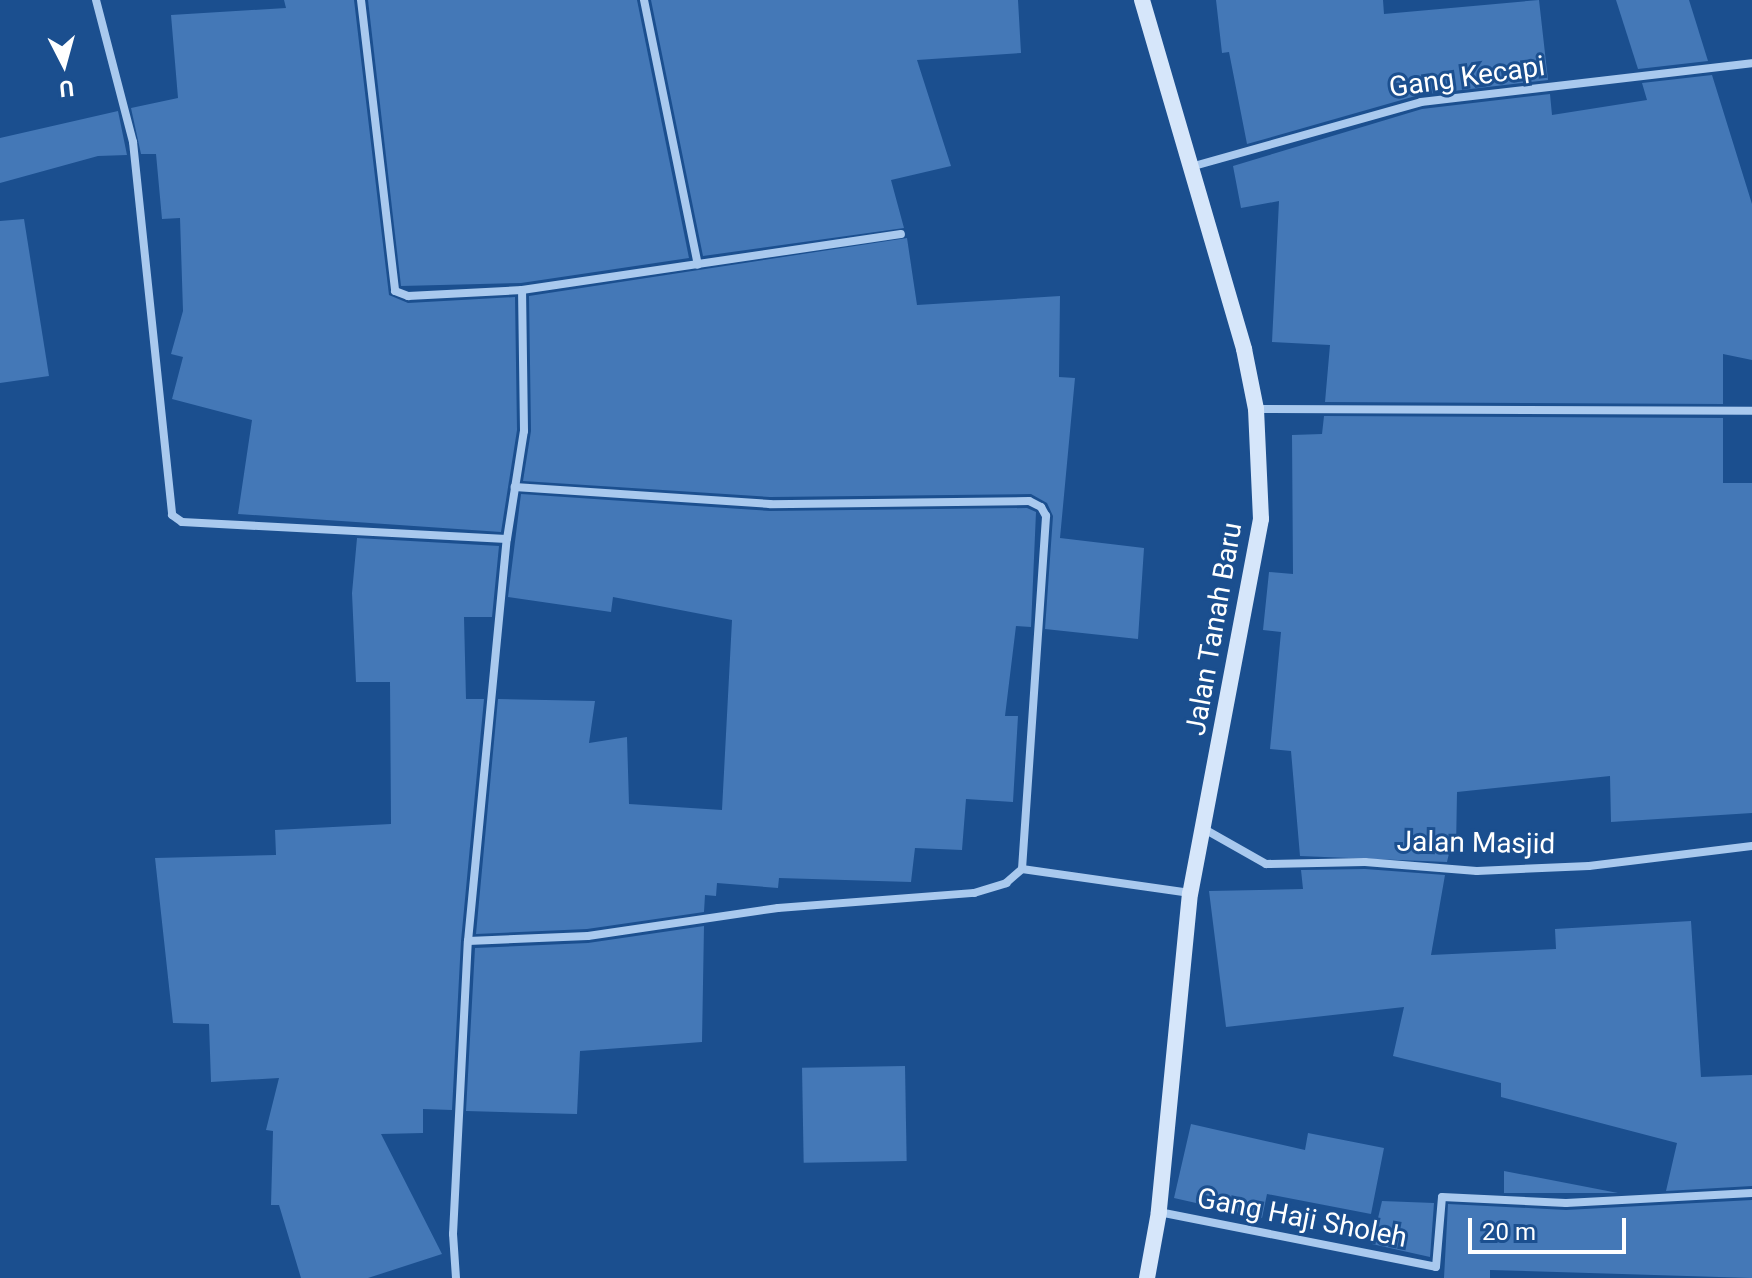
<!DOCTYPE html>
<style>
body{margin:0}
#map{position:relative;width:1752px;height:1278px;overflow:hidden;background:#1b4f8f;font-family:Roboto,sans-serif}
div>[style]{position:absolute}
.building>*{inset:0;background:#4478b7;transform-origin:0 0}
.minor>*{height:8px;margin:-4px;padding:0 4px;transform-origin:4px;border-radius:4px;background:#a9c9ee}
.secondary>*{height:16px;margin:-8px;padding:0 8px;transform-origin:8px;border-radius:8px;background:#d6e6fa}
span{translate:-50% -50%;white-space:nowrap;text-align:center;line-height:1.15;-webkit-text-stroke:6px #1b4f8f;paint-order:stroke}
.street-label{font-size:28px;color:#fff}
.north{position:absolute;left:24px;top:24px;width:80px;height:80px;-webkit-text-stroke:6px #1b4f8f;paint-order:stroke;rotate:174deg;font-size:22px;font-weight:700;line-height:32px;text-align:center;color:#fff}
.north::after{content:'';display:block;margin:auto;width:28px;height:36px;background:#fff;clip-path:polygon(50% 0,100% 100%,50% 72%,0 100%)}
.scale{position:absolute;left:1468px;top:1218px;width:158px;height:36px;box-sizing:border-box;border:4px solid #fff;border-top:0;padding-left:10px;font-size:24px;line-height:28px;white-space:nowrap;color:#fff;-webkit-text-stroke:6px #1b4f8f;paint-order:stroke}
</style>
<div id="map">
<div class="building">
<i style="clip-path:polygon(284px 0,354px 0,389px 295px,408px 303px,515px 297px,517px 430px,501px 532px,238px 514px,252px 420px,172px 399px,183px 357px,171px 354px,183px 311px,180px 218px,162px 219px,156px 154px,141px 154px,131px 108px,178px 98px,171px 15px,286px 8px)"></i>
<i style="clip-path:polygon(368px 0,637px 0,689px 258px,521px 283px,401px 286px)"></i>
<i style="clip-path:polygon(651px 0,1018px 0,1021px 53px,917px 60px,951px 166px,891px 180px,904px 228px,703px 256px)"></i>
<i style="clip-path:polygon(1216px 0,1383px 0,1384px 14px,1539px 0,1548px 80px,1419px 95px,1247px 144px,1229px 52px,1222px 53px)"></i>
<i style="clip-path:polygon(1616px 0,1689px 0,1708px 61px,1638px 69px)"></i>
<i style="clip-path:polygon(1712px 75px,1752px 204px,1752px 360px,1723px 354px,1723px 404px,1325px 402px,1330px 345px,1272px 342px,1279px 201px,1241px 208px,1233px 166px,1422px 109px,1550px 94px,1552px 115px,1647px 100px,1642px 83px)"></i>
<i style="clip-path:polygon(118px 111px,127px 155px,98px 156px,0 183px,0 138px)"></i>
<i style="clip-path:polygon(24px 219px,49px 376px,0 383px,0 221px)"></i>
<i style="clip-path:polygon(907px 238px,917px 305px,1060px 296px,1059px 377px,1075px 378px,1060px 538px,1144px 548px,1138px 639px,1045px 629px,1053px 516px,1047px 503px,1031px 494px,770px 497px,523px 481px,531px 431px,529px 296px)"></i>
<i style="clip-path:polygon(1324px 416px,1723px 418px,1723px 483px,1752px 483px,1752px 813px,1611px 822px,1610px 776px,1457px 792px,1456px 849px,1450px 849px,1447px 862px,1300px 856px,1291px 751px,1270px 749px,1281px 632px,1263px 630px,1269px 572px,1293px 574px,1292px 435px,1322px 434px)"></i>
<i style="clip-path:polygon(521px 494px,770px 511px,1027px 508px,1036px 512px,1031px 627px,1016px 626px,1005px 716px,1018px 716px,1013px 802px,966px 799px,962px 850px,915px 848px,911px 882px,779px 878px,778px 888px,717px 883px,716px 896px,705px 895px,704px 912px,587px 929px,476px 934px,498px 699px,595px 701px,589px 743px,627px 737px,629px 804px,722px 810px,732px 620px,613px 597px,611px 612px,508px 597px)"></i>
<i style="clip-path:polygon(357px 538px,499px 546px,492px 617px,464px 617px,466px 699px,484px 699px,461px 941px,452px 1110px,423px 1109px,423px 1133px,381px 1134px,442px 1254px,368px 1278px,301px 1278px,279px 1205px,271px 1205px,273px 1131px,266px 1130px,279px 1078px,211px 1082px,209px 1024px,173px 1023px,155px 858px,276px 855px,275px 830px,391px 824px,390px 682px,356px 682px,352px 593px)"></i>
<i style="clip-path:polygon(1365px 869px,1445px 875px,1431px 955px,1556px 949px,1555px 929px,1691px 921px,1701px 1077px,1752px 1075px,1752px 1186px,1666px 1191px,1677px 1143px,1501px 1097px,1501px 1083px,1393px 1056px,1404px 1007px,1226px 1027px,1209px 891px,1303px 889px,1301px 870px)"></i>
<i style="clip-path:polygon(704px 926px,702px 1042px,580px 1051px,577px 1114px,466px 1111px,475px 948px,588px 943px)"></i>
<i style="left:905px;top:1066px;width:95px;height:103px;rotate:89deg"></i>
<i style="clip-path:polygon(1191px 1124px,1305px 1150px,1308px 1133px,1384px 1148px,1371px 1214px,1267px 1194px,1262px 1218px,1174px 1198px)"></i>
<i style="clip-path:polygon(1504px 1171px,1618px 1193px,1504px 1193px)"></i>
<i style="clip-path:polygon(1752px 1200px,1752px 1278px,1490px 1270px,1490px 1278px,1444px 1278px,1448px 1204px,1566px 1210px)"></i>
<i style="clip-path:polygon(1382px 1201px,1434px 1203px,1430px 1257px,1372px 1244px)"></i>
</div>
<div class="minor">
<i style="left:96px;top:0;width:147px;rotate:75.4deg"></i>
<i style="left:133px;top:142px;width:375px;rotate:84deg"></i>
<i style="left:172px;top:515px;width:12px;rotate:35deg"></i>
<i style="left:182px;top:522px;width:325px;rotate:3deg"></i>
<i style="left:361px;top:0;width:293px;rotate:83.3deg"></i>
<i style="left:395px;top:291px;width:14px;rotate:21deg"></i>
<i style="left:408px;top:296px;width:114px;rotate:-3deg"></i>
<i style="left:522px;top:290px;width:383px;rotate:-8.4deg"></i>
<i style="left:644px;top:0;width:270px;rotate:78.5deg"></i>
<i style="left:1194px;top:166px;width:236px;rotate:-15.7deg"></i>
<i style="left:1421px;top:102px;width:333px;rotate:-6.7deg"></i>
<i style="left:1256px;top:409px;width:496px;rotate:0.2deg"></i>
<i style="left:1206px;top:830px;width:69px;rotate:29.5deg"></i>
<i style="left:1266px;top:864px;width:99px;rotate:-1.2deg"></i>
<i style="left:1365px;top:862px;width:112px;rotate:4.6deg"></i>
<i style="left:1477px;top:871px;width:112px;rotate:-2.6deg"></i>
<i style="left:1589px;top:866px;width:164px;rotate:-7deg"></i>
<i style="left:1022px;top:869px;width:170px;rotate:8.1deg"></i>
<i style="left:468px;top:941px;width:120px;rotate:-2.4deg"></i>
<i style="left:588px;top:936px;width:192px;rotate:-8.4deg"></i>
<i style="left:778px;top:908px;width:197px;rotate:-4.4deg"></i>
<i style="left:974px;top:893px;width:34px;rotate:-17deg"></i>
<i style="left:1006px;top:883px;width:21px;rotate:-41deg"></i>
<i style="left:1022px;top:869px;width:354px;rotate:-86.1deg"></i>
<i style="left:1046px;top:516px;width:10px;rotate:-119deg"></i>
<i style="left:1041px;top:507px;width:13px;rotate:-153deg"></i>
<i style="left:1029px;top:501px;width:259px;rotate:179.3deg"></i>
<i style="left:770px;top:504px;width:256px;rotate:-176.2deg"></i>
<i style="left:1159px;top:1212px;width:282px;rotate:11.2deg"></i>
<i style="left:1436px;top:1267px;width:70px;rotate:-85.1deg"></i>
<i style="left:1442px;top:1197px;width:124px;rotate:2.8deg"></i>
<i style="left:1566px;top:1203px;width:186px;rotate:-3.1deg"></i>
<i style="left:456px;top:1278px;width:44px;rotate:-93.9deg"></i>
<i style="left:453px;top:1234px;width:293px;rotate:-87.1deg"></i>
<i style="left:468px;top:941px;width:404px;rotate:-84.5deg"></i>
<i style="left:507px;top:539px;width:109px;rotate:-81.1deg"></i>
<i style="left:524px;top:431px;width:141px;rotate:-90.8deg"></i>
</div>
<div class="secondary">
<i style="left:1142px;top:0;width:364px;rotate:73.7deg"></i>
<i style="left:1244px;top:349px;width:61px;rotate:78.7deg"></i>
<i style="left:1256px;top:409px;width:110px;rotate:87.4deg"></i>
<i style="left:1261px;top:519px;width:381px;rotate:100.7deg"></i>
<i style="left:1190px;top:893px;width:321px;rotate:95.6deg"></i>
<i style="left:1159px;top:1212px;width:67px;rotate:100.3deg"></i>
</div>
<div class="street-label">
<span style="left:1467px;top:77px;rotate:-8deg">Gang Kecapi</span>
<span style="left:1214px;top:629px;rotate:-80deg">Jalan Tanah Baru</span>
<span style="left:1476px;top:843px;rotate:1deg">Jalan Masjid</span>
<span style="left:1302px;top:1218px;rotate:11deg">Gang Haji Sholeh</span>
</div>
<div class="north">U</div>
<div class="scale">20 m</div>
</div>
